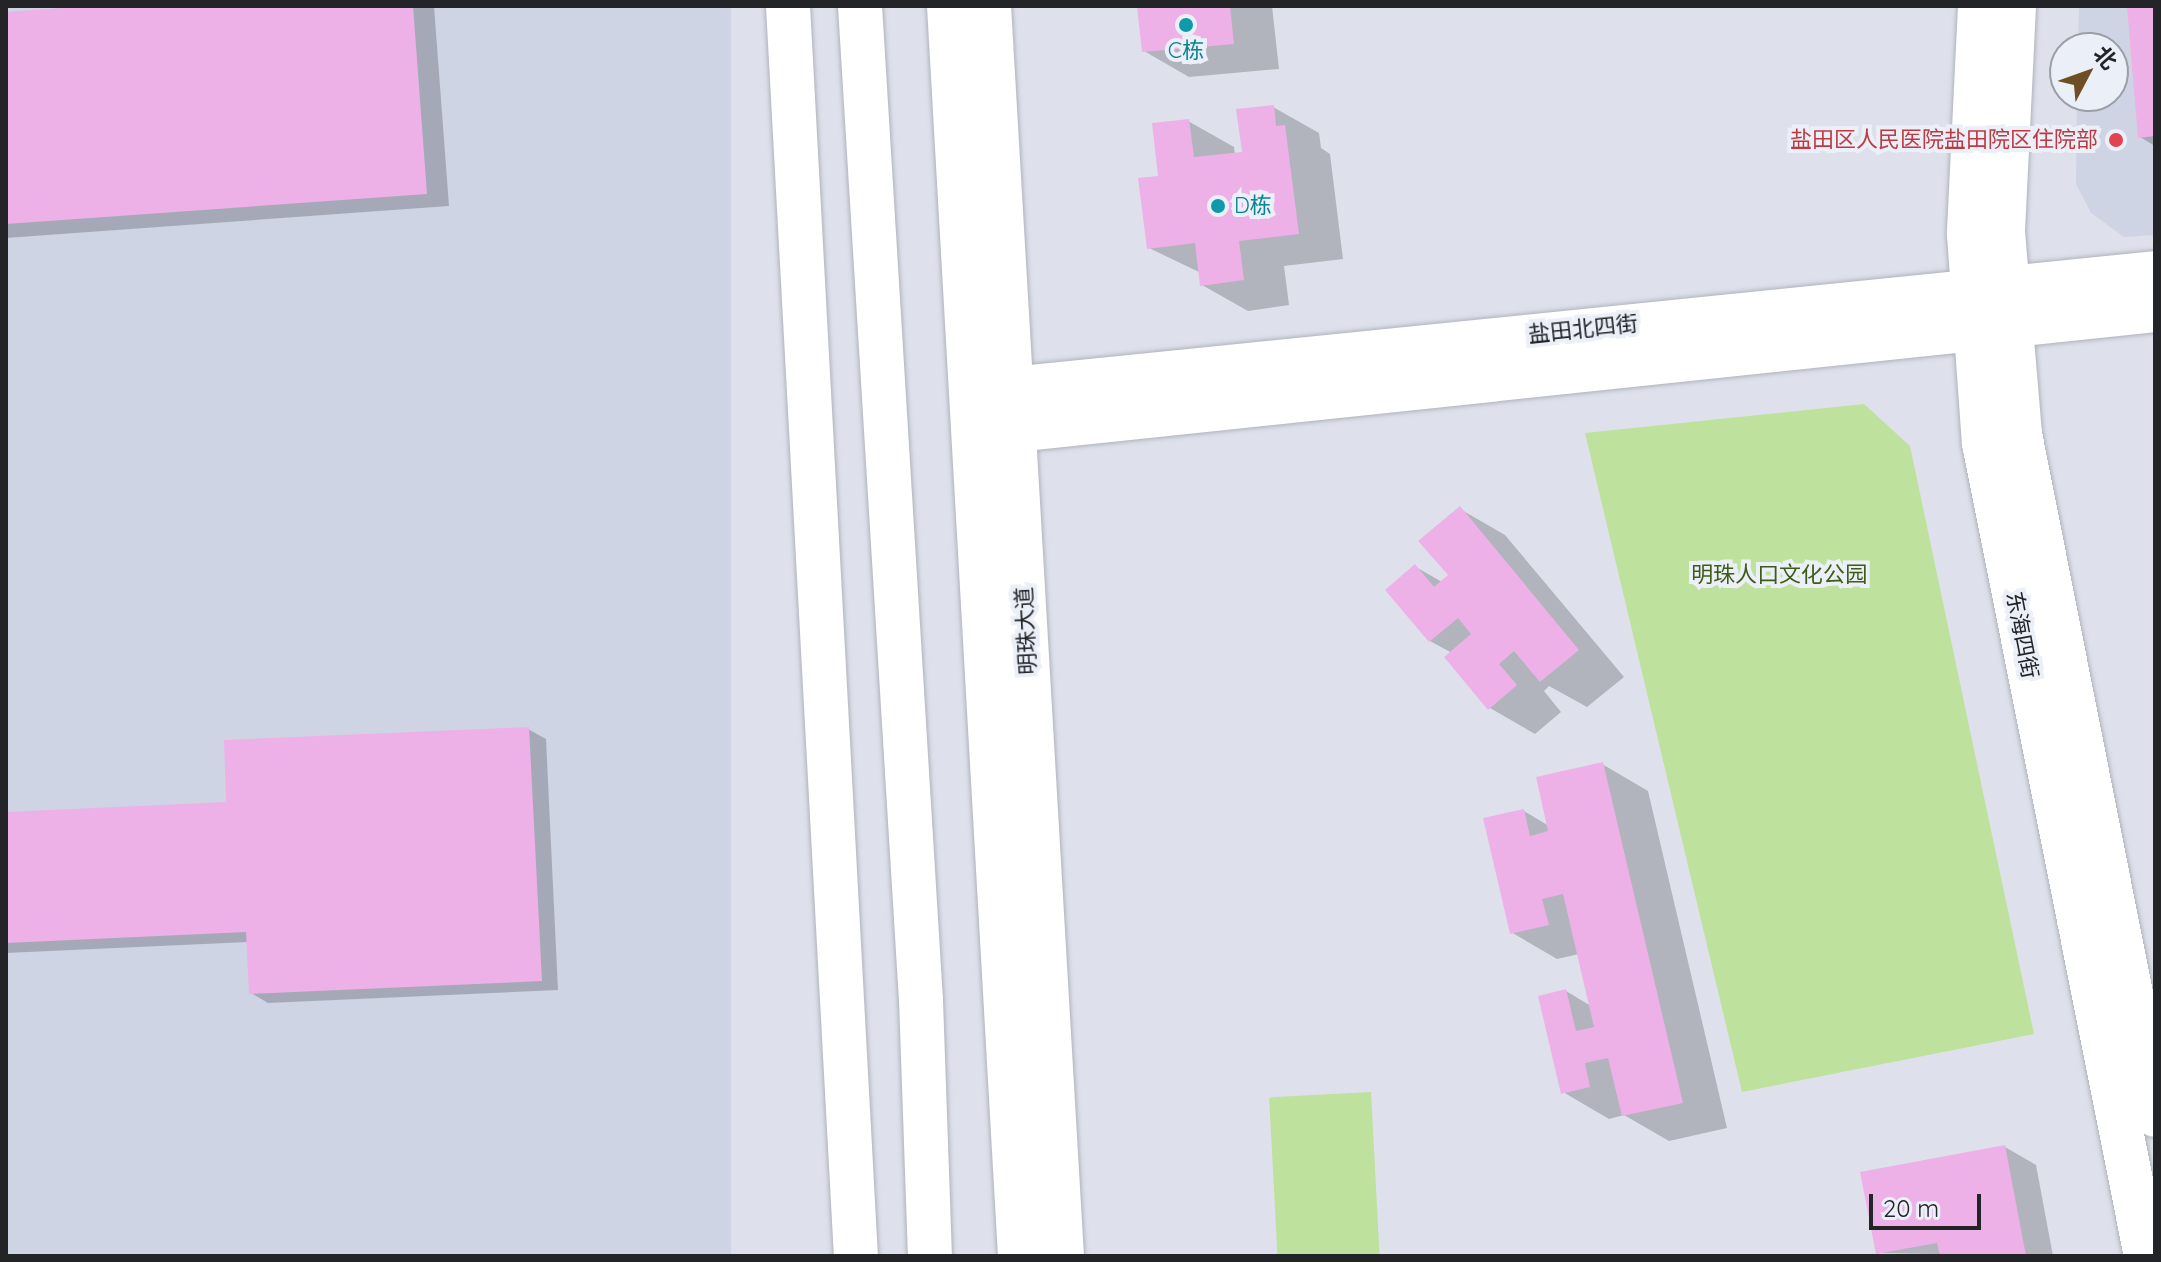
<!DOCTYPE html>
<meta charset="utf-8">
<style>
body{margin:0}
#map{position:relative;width:2161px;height:1262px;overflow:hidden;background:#dee1eb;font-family:Quicksand,"Noto Sans SC",sans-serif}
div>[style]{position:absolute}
.built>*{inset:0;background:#cfd4e5;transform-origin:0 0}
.green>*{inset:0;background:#bee19d;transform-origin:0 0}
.shadow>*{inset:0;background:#0003}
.building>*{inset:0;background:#edb1e8}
.roads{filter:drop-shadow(0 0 2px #afb3bc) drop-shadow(0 0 2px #afb3bc)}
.minor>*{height:44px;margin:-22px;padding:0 22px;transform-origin:22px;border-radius:22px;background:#fff}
.tertiary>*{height:44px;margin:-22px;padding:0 22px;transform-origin:22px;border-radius:22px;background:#fff}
.secondary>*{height:44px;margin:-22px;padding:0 22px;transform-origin:22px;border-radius:22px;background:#fff}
.dots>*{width:22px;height:22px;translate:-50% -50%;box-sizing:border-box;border:4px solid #ebeff8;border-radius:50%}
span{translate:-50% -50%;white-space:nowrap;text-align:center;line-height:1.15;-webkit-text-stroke:8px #ebeff8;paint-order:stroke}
.culture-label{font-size:22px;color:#0d838f}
.left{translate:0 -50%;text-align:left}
.health-label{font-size:22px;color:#be3a42}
.right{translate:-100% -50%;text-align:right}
.street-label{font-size:22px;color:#222427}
.park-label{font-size:22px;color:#3d5c15}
.frame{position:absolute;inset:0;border:8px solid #222427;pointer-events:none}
.north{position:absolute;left:2049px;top:32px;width:80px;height:80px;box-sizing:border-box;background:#ebeff8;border:2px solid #9b9ea4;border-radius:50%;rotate:49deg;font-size:22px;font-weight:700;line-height:32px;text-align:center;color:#222427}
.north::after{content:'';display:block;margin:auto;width:28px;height:36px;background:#6f4e25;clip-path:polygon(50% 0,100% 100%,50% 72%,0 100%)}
.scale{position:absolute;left:1869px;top:1194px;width:112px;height:36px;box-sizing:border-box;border:4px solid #222427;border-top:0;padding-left:10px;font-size:24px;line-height:28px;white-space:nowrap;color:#222427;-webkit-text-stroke:6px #ebeff8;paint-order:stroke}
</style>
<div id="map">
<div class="built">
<i style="left:6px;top:6px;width:725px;height:1250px"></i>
<i style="clip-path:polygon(2079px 6px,2155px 6px,2155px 235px,2124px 237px,2091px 213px,2076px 184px,2077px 96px,2113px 96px,2113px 48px,2078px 48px)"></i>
</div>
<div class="green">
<i style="clip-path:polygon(1864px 404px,1910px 446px,2034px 1034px,1742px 1092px,1585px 433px)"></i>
<i style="left:1371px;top:1092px;width:164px;height:102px;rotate:87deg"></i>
</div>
<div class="shadow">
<i style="clip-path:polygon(117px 6px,434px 6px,449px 206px,6px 238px,6px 14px)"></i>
<i style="clip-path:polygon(1139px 6px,1272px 6px,1279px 69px,1189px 77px,1144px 51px)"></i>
<i style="clip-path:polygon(2129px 6px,2155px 6px,2155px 146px,2140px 137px)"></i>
<i style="clip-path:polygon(1273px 107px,1319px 133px,1321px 148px,1330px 154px,1343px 259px,1284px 266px,1289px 305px,1248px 311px,1202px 285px,1201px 273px,1149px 248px,1161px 177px,1188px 121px,1234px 147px,1235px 155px,1244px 154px)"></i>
<i style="clip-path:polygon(1460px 509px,1505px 535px,1624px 677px,1587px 707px,1549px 686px,1544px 691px,1561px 712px,1535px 734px,1490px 708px,1452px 653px,1430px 641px,1416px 567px,1442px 582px,1450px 575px)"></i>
<i style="clip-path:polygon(528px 729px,546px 739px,558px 990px,268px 1003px,251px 993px,248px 942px,6px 953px,6px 814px,228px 804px)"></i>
<i style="clip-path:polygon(1602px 764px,1648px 791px,1727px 1128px,1669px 1141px,1624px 1115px,1609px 1119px,1563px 1092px,1566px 991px,1591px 1006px,1579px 954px,1557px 959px,1511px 932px,1524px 811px,1549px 826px)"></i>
<i style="clip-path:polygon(2005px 1147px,2036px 1165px,2053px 1256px,1878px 1253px)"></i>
</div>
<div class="building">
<i style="clip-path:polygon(89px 6px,413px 6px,427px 194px,6px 224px,6px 12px)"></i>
<i style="clip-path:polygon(1137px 6px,1230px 6px,1234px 44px,1142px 52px)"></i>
<i style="clip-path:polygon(2127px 6px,2155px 6px,2155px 136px,2138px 138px)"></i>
<i style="clip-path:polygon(1274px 105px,1276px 126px,1285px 125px,1299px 234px,1239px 241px,1244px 280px,1200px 286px,1195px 243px,1147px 249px,1138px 178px,1158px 176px,1152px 123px,1189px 119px,1194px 157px,1242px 152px,1236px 109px)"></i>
<i style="clip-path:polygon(1460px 506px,1579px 650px,1540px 682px,1514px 651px,1499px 664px,1517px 685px,1488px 710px,1444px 657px,1471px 634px,1458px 618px,1429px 642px,1385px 590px,1415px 564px,1434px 587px,1448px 575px,1418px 541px)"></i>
<i style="clip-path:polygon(529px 727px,542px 981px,249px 994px,246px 932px,6px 943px,6px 812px,226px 802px,224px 740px)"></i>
<i style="clip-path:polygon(1603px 762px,1683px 1103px,1622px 1116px,1608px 1058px,1585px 1063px,1590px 1087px,1561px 1094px,1538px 996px,1566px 989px,1576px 1031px,1594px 1027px,1563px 894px,1542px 899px,1549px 925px,1510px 934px,1483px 818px,1524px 809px,1530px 836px,1548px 831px,1536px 777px)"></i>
<i style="clip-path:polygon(2005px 1145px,2026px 1256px,1940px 1256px,1937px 1243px,1876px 1254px,1860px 1172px)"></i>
</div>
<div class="roads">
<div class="minor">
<i style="left:1980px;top:6px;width:229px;rotate:92.8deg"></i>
<i style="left:1969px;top:235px;width:209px;rotate:85.9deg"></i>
<i style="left:1984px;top:443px;width:829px;rotate:78.73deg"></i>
<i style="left:2014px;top:6px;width:226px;rotate:92.8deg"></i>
<i style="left:2003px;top:232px;width:203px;rotate:85.2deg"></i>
<i style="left:2020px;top:434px;width:694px;rotate:78.79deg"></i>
<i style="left:1012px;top:389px;width:1149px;rotate:-5.79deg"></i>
<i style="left:1014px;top:430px;width:1147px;rotate:-6deg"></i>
</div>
<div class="tertiary">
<i style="left:788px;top:6px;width:1252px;rotate:86.89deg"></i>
<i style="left:860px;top:6px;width:996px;rotate:86.49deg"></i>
<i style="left:921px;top:1000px;width:256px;rotate:88deg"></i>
</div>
<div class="secondary">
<i style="left:949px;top:6px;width:1252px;rotate:86.75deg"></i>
<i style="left:989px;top:6px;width:1252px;rotate:86.66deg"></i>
</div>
</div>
<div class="dots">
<i style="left:1186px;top:25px;background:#0f9aa8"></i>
<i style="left:2116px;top:140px;background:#e0444e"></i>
<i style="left:1218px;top:206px;background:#0f9aa8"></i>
</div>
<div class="culture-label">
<span style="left:1186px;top:51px">C栋</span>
<span class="left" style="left:1234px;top:206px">D栋</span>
</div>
<div class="health-label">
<span class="right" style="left:2098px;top:140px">盐田区人民医院盐田院区住院部</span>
</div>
<div class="street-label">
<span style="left:1583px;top:329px;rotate:-6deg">盐田北四街</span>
<span style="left:1026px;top:631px;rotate:-93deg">明珠大道</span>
<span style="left:2022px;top:635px;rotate:79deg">东海四街</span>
</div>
<div class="park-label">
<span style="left:1779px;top:575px">明珠人口文化公园</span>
</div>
<div class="frame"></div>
<div class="north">北</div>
<div class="scale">20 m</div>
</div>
